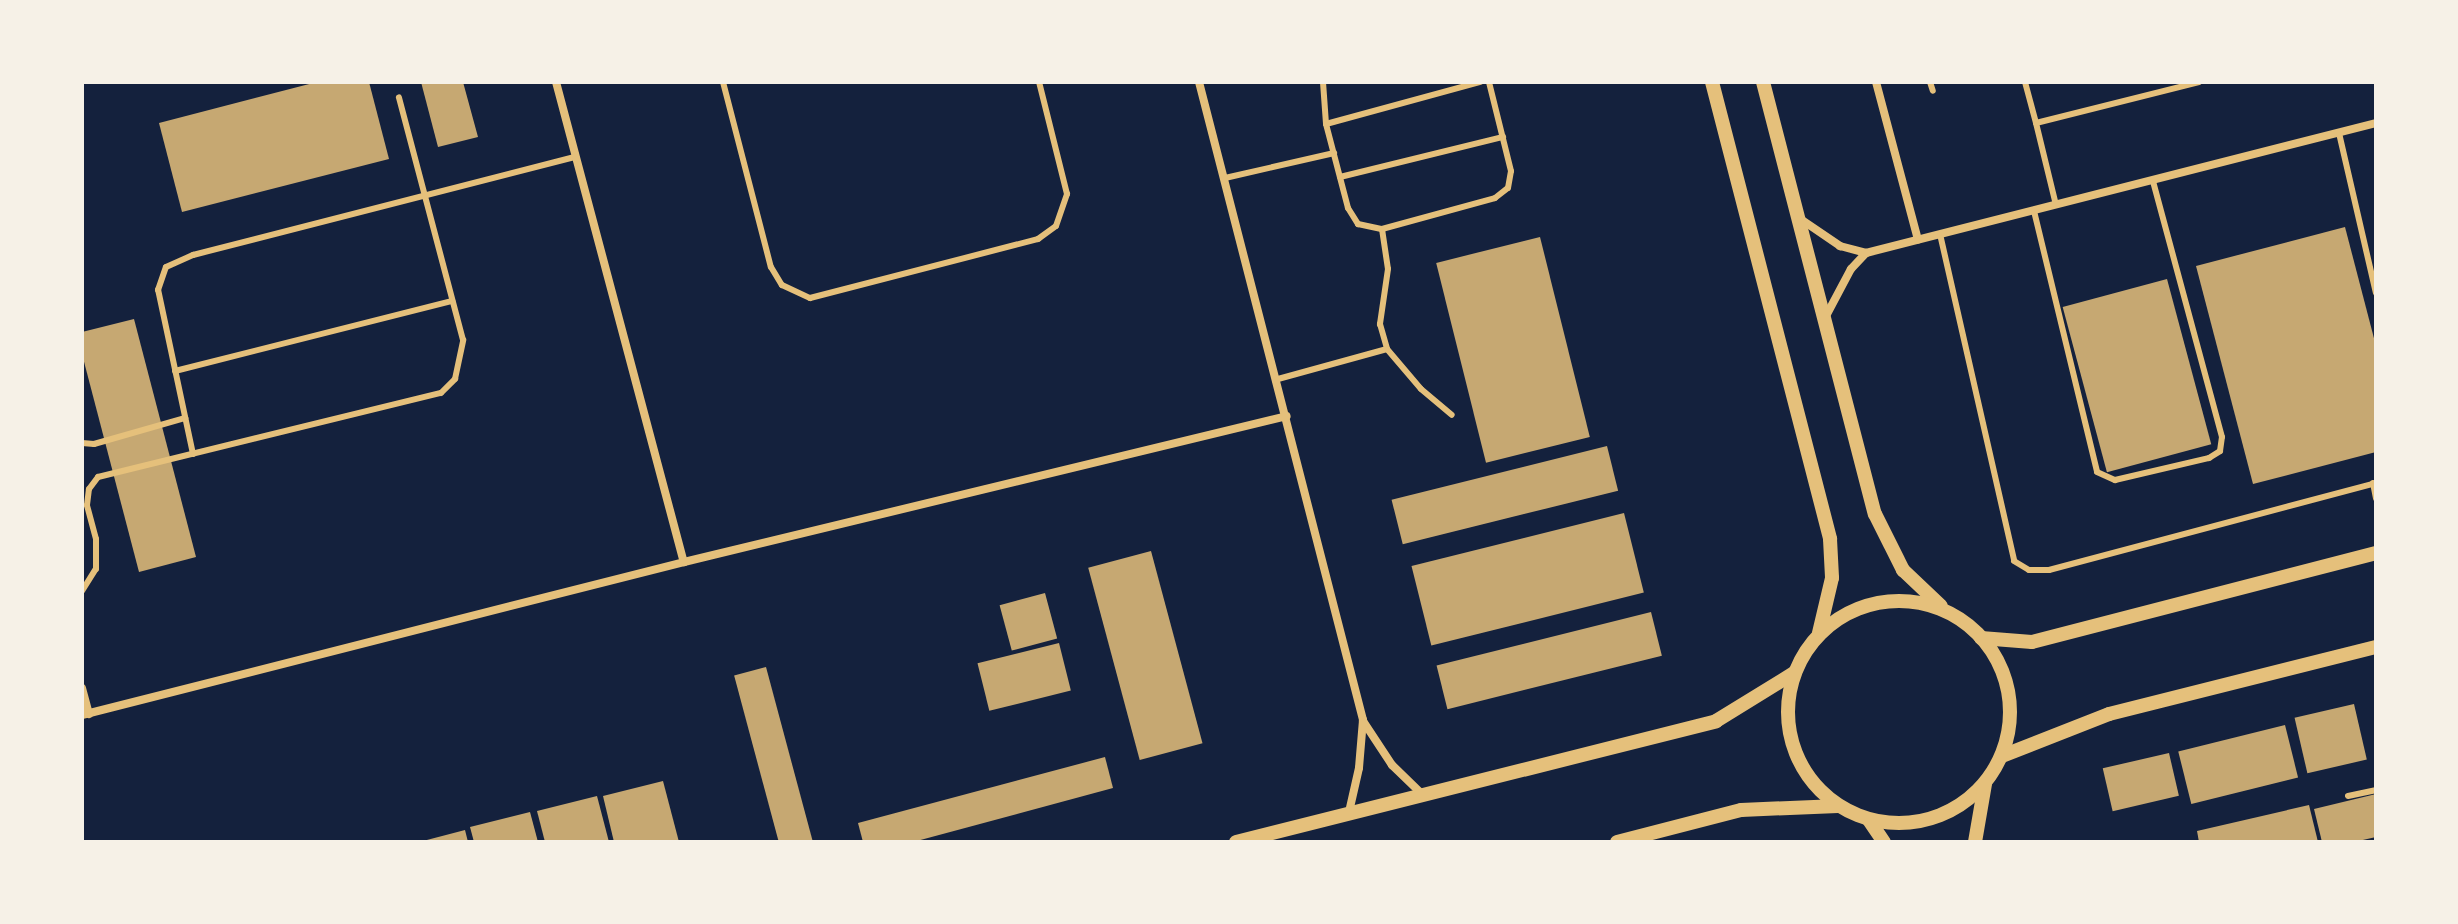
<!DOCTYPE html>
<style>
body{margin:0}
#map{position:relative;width:2458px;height:924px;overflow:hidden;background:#14213d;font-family:Cabin,sans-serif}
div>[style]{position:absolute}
.building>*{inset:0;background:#c6a872;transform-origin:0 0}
.service>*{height:6px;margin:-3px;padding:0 3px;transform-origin:3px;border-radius:3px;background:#e5c07b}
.minor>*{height:8px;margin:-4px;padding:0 4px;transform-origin:4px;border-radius:4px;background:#e5c07b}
.tertiary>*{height:14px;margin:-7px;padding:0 7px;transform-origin:7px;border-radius:7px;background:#e5c07b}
.tertiary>.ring{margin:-7px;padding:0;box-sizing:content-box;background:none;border:14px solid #e5c07b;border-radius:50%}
span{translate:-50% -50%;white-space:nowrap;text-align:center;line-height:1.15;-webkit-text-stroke:8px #f6f1e7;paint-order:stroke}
.frame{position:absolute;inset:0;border:84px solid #f6f1e7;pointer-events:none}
</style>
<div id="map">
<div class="building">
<i style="clip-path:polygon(317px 82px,369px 82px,389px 159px,182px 212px,159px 123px)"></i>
<i style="clip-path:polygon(421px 82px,463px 82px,478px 137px,438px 147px)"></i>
<i style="clip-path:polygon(2345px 227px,2376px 346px,2376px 452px,2253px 484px,2196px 266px)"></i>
<i style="left:1540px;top:237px;width:206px;height:107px;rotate:76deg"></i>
<i style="left:2167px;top:279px;width:171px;height:108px;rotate:75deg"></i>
<i style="clip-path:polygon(134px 319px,196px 557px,139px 572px,82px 354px,82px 332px)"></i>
<i style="left:1607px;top:446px;width:46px;height:222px;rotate:76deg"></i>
<i style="left:1624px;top:513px;width:82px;height:219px;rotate:76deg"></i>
<i style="left:1151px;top:551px;width:199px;height:65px;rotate:75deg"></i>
<i style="left:1045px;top:593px;width:47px;height:47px;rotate:75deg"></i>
<i style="left:1651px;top:612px;width:45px;height:221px;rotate:76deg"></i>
<i style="left:1059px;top:643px;width:49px;height:84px;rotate:76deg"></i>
<i style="left:766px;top:667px;width:181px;height:33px;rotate:75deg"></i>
<i style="left:2354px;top:704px;width:57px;height:61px;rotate:77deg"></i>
<i style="left:2285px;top:725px;width:54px;height:110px;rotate:76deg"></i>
<i style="left:2169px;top:753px;width:44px;height:68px;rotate:77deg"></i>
<i style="clip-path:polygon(1105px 757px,1113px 788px,913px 842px,863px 842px,858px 823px)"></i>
<i style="clip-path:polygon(663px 781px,679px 842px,614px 842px,603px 796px)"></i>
<i style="clip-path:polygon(2376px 794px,2376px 837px,2354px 842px,2322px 842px,2314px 809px)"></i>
<i style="clip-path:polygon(597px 796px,609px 842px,545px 842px,537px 811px)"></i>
<i style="clip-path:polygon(2309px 805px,2318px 842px,2199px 842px,2197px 831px)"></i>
<i style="clip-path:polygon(530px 812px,538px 842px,474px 842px,470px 827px)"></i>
<i style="clip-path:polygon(465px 830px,468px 842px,423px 842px,423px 841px)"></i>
</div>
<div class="service">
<i style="left:723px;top:82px;width:191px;rotate:75.5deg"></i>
<i style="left:771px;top:267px;width:21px;rotate:59deg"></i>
<i style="left:782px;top:285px;width:31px;rotate:25deg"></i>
<i style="left:810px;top:298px;width:236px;rotate:-14.5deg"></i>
<i style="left:1038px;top:239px;width:22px;rotate:-36deg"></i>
<i style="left:1056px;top:226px;width:34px;rotate:-71deg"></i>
<i style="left:1067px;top:194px;width:115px;rotate:-104deg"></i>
<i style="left:1323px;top:82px;width:42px;rotate:85.9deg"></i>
<i style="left:1326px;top:124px;width:87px;rotate:75.3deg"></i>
<i style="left:1348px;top:208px;width:19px;rotate:58deg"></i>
<i style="left:1358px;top:224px;width:25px;rotate:12deg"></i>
<i style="left:1382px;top:229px;width:117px;rotate:-15.3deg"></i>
<i style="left:1495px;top:198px;width:16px;rotate:-38deg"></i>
<i style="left:1508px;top:188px;width:17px;rotate:-80deg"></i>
<i style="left:1511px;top:171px;width:92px;rotate:-103.9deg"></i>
<i style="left:1930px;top:82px;width:9px;rotate:72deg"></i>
<i style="left:2025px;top:82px;width:42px;rotate:75deg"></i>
<i style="left:2036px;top:123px;width:168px;rotate:-14.1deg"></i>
<i style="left:2036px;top:123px;width:84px;rotate:76.3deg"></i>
<i style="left:1326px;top:124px;width:160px;rotate:-15.3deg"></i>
<i style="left:2339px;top:133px;width:164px;rotate:77deg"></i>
<i style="left:1340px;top:177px;width:168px;rotate:-13.8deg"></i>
<i style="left:1225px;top:178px;width:112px;rotate:-12.9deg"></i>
<i style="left:2034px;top:211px;width:268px;rotate:76.4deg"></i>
<i style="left:2097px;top:472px;width:20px;rotate:24deg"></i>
<i style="left:2115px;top:480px;width:97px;rotate:-13.2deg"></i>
<i style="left:2209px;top:458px;width:13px;rotate:-32deg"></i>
<i style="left:2220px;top:451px;width:14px;rotate:-82deg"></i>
<i style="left:2222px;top:437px;width:265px;rotate:-105.1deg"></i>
<i style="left:1382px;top:229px;width:40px;rotate:81.5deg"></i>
<i style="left:1388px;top:269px;width:56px;rotate:98.3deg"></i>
<i style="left:1380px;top:324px;width:26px;rotate:74deg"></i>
<i style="left:1387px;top:349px;width:52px;rotate:49.6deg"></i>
<i style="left:1421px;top:389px;width:40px;rotate:40deg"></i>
<i style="left:1940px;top:234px;width:335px;rotate:77.2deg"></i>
<i style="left:2014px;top:561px;width:17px;rotate:31deg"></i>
<i style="left:2029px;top:570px;width:20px"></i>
<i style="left:2049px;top:570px;width:338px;rotate:-14.9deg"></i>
<i style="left:175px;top:371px;width:286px;rotate:-14.2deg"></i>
<i style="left:1278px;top:379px;width:113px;rotate:-15.4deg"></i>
<i style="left:82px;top:443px;width:12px;rotate:5deg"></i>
<i style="left:94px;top:444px;width:95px;rotate:-15.9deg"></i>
<i style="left:193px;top:454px;width:168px;rotate:-102deg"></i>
<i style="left:158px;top:290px;width:24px;rotate:-71deg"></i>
<i style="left:166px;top:267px;width:30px;rotate:-24deg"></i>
<i style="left:193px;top:255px;width:395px;rotate:-14.4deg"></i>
<i style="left:2373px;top:483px;width:16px;rotate:79deg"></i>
<i style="left:82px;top:591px;width:26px;rotate:-58deg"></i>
<i style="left:96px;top:569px;width:30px;rotate:-90deg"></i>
<i style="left:96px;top:539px;width:35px;rotate:-105deg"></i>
<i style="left:87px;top:505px;width:16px;rotate:-83deg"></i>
<i style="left:89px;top:489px;width:15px;rotate:-53deg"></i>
<i style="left:98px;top:477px;width:353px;rotate:-13.8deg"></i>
<i style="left:441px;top:393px;width:20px;rotate:-45deg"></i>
<i style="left:455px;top:379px;width:40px;rotate:-78deg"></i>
<i style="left:463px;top:340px;width:251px;rotate:-104.8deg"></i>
<i style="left:2348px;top:796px;width:29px;rotate:-12deg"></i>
</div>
<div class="minor">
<i style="left:556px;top:82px;width:497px;rotate:75.1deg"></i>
<i style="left:1199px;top:82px;width:659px;rotate:75.58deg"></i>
<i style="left:1363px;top:720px;width:48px;rotate:94.8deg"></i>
<i style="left:1359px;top:768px;width:45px;rotate:102.8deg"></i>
<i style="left:1876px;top:82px;width:163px;rotate:75.1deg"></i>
<i style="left:1799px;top:218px;width:50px;rotate:34.3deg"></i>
<i style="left:1840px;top:246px;width:27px;rotate:15deg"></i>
<i style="left:1866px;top:253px;width:526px;rotate:-14.3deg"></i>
<i style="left:1826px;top:316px;width:53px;rotate:-62deg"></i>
<i style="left:1851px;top:269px;width:22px;rotate:-47deg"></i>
<i style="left:82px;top:688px;width:27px;rotate:75deg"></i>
<i style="left:82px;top:715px;width:621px;rotate:-14.26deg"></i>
<i style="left:684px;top:562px;width:620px;rotate:-13.61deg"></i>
<i style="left:1363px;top:721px;width:53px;rotate:56.6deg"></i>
<i style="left:1392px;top:765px;width:40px;rotate:44deg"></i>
</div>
<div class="tertiary">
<i style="left:1712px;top:82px;width:472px;rotate:75.5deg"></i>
<i style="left:1830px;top:539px;width:39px;rotate:87deg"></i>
<i style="left:1832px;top:578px;width:57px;rotate:103.3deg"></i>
<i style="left:1763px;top:82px;width:446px;rotate:75.5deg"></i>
<i style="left:1875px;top:514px;width:63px;rotate:63.4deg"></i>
<i style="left:1903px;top:570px;width:52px;rotate:43.5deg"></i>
<i class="ring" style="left:1788px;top:601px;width:208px;height:208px"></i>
<i style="left:1981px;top:638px;width:51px;rotate:4.5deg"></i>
<i style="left:2032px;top:642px;width:355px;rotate:-14.5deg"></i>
<i style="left:2002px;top:756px;width:115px;rotate:-21.4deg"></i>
<i style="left:2109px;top:714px;width:275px;rotate:-14.1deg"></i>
<i style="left:1869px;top:820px;width:27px;rotate:56deg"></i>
<i style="left:1236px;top:842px;width:495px;rotate:-14.1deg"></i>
<i style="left:1716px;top:721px;width:92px;rotate:-31.6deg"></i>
<i style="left:1617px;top:842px;width:128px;rotate:-14.5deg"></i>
<i style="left:1741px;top:810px;width:97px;rotate:-2.4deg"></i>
<i style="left:1975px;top:842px;width:59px;rotate:-80.2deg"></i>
</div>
<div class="frame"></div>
</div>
